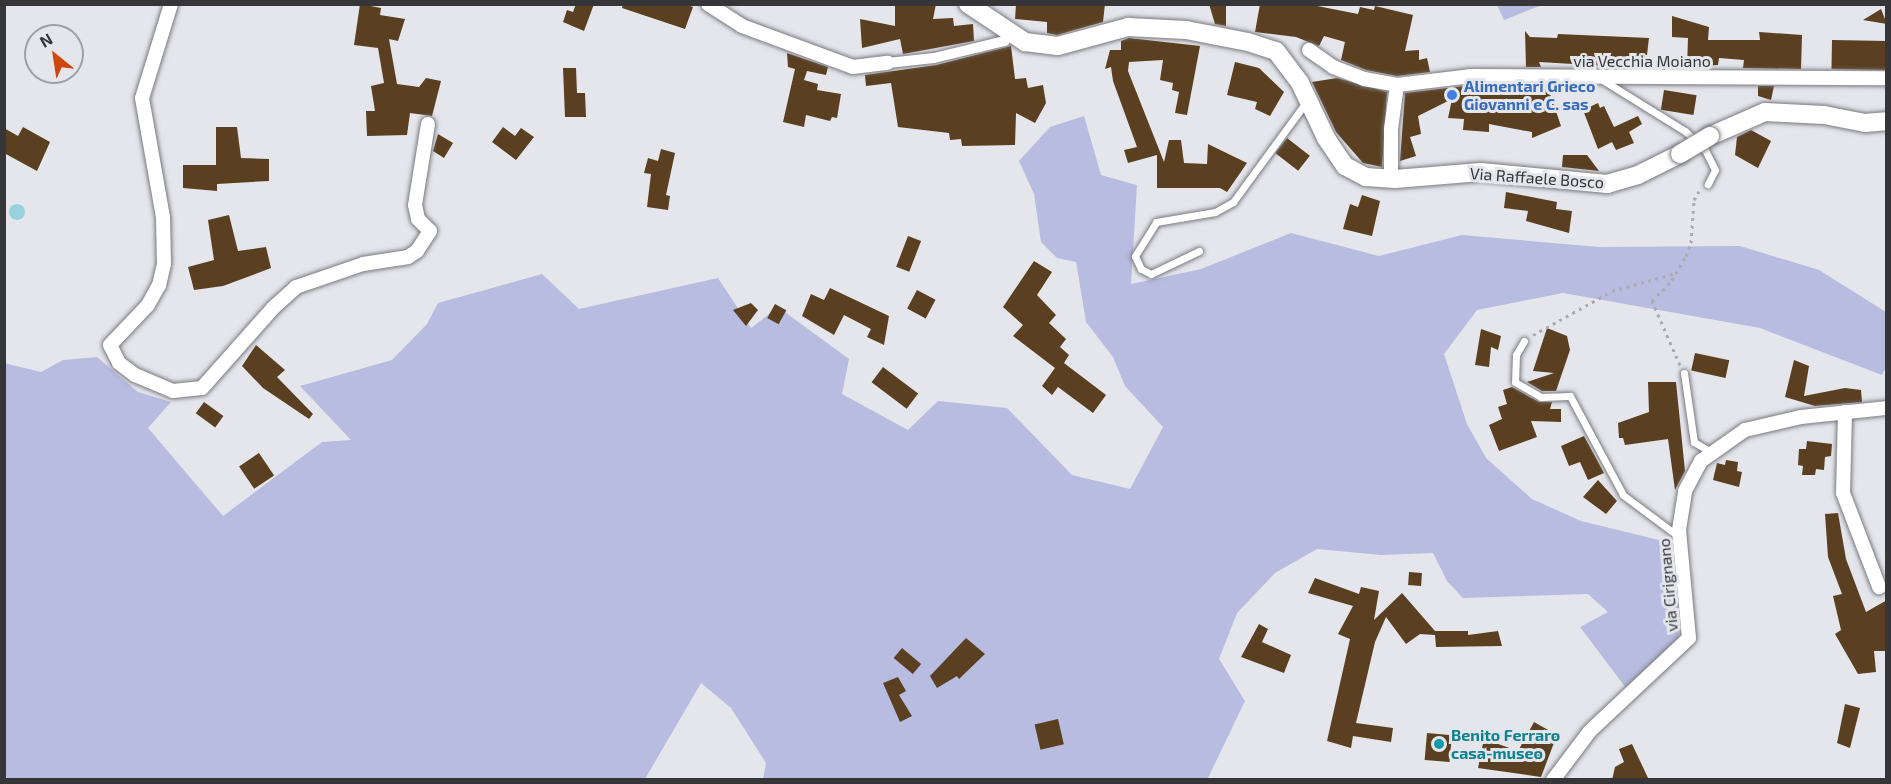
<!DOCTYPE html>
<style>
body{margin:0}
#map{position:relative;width:1891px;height:784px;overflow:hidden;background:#e5e6ec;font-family:"Exo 2",sans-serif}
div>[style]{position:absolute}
.green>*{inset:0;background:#b7bce0}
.water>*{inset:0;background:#9ad1de}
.round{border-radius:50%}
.building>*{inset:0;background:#5a3f20;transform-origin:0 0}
.path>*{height:3px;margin-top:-1.5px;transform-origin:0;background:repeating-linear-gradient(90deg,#aaabb0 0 3px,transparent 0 7.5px)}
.roads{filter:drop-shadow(0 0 2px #79797f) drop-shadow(0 0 2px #79797f)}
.service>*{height:7px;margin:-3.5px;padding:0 3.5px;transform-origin:3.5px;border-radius:3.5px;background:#fff}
.pedestrian>*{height:10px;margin:-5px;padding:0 5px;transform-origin:5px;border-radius:5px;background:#fff}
.minor>*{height:14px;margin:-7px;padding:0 7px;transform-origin:7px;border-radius:7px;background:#fff}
.tertiary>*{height:18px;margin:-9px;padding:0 9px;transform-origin:9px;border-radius:9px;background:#fff}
.bridges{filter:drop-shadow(0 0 2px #79797f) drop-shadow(0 0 2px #79797f)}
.tertiary-bridge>*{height:18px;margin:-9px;padding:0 9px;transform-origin:9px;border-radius:9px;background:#fff}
.dots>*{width:16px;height:16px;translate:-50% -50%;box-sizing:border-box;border:3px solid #e5e6ec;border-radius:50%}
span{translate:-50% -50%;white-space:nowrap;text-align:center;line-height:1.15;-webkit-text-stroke:6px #e5e6ec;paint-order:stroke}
.street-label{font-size:16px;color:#363639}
.shop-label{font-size:16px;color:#366cbe;font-weight:700}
.left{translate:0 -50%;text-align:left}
.culture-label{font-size:16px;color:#0d838f;font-weight:700}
.frame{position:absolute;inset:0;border:6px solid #363639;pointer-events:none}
.north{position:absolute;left:24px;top:24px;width:60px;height:60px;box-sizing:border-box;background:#e5e6ec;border:2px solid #9fa0a4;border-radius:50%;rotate:330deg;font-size:16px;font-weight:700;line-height:24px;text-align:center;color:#363639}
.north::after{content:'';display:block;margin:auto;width:21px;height:27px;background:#ce480e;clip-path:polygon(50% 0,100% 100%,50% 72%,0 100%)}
</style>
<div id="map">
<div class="green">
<i style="clip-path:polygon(1497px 5px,1542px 5px,1504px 20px)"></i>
<i style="clip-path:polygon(1084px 116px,1101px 175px,1137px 185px,1131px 284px,1201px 269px,1291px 233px,1379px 256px,1462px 235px,1599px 247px,1740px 246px,1819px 270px,1886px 312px,1886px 367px,1882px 375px,1760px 328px,1563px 293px,1477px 310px,1444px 354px,1467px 424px,1486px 458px,1532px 499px,1581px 521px,1671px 543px,1679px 641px,1626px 688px,1580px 627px,1608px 612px,1588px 594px,1463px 598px,1447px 581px,1433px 553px,1381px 555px,1317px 549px,1275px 573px,1237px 613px,1219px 659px,1245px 701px,1207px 780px,763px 779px,766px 763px,731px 708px,701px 683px,645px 779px,5px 779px,4px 363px,41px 372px,63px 360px,97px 357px,138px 392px,171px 402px,148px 428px,223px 516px,322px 442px,351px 440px,300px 386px,392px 360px,427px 324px,438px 303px,542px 274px,579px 309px,718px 278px,751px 328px,778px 307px,849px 359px,842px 394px,908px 430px,938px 401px,1007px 408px,1072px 475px,1130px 489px,1163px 427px,1125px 386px,1113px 357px,1086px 322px,1076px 262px,1057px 258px,1041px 242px,1034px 194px,1019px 161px,1050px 127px)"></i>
</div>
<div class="water">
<i class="round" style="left:9px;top:204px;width:16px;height:16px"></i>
</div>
<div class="building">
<i style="clip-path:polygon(360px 4px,381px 8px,380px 15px,405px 19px,398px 41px,389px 39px,397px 84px,419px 87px,426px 78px,441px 81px,432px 116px,410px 113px,407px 135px,367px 136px,366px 111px,375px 111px,371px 86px,384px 83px,378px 48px,354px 45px)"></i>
<i style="clip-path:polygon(576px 4px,594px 4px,584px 31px,563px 22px,567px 10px,573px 12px)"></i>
<i style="clip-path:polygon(623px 4px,685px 4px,693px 7px,685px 29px,622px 8px)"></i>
<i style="clip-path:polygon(895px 4px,936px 4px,933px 19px,953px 18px,954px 26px,973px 24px,974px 41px,903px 54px,900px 39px,862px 48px,860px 19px,895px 26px)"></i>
<i style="clip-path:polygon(1016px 4px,1105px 4px,1103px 22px,1057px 35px,1047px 33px,1047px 22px,1015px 19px)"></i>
<i style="clip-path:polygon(1209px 4px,1226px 4px,1226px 26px,1215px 24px)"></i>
<i style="clip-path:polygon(1260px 4px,1307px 4px,1358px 14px,1360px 7px,1374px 10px,1375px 6px,1413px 15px,1405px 51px,1419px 50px,1419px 60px,1427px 58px,1430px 72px,1397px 76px,1366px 70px,1341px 60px,1345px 42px,1324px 36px,1319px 46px,1296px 37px,1255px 32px)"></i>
<i style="clip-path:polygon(1881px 9px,1887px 24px,1863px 20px)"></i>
<i style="clip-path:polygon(1672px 16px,1709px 27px,1708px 40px,1760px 40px,1759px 32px,1802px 35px,1801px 69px,1743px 68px,1744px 60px,1719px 58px,1718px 65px,1687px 67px,1688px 38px,1672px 37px)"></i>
<i style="clip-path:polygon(1525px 31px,1530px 37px,1557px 38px,1558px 34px,1649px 38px,1647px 55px,1638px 56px,1641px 68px,1539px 62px,1541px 67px,1526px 67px)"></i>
<i style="clip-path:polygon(1129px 38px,1200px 46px,1187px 115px,1175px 113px,1179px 92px,1172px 90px,1173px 83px,1160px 80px,1163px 60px,1129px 62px,1128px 71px,1164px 162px,1169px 140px,1181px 140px,1184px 163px,1207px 164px,1208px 144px,1247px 163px,1227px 192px,1220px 188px,1157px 188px,1157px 155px,1128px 163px,1124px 150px,1137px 147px,1113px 81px,1111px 67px,1105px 69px,1110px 50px,1121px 50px,1121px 41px)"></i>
<i style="left:1832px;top:40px;width:55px;height:29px;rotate:1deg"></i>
<i style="clip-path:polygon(1011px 46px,1015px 79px,1026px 78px,1028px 88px,1043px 85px,1046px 103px,1035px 123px,1016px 113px,1015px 145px,962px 146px,961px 139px,950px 140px,949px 133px,898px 127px,891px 83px,866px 86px,865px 75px,936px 65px)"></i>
<i style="clip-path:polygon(787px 53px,828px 67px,826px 75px,807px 71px,804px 80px,818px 84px,817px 90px,841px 94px,837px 118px,832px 117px,830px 121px,806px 115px,804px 127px,783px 122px,795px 69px,788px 67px)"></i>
<i style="clip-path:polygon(1235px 62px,1259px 68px,1284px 92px,1270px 116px,1255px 109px,1257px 102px,1227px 95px)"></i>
<i style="clip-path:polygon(563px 68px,576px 68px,577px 93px,585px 93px,586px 117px,565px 117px)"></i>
<i style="clip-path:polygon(1337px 78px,1387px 92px,1382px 167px,1363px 163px,1336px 132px,1312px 82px)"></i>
<i style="clip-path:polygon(1472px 85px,1547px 85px,1561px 126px,1532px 138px,1532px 132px,1489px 124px,1489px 132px,1463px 130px,1464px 119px,1448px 118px,1452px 99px,1418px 116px,1421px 134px,1410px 137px,1416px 156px,1400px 161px,1405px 93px)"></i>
<i style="clip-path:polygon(1758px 86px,1774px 86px,1771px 100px,1758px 96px)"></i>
<i style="left:1664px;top:90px;width:33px;height:20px;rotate:9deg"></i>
<i style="clip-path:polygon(1598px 103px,1600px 108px,1604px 106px,1614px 127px,1638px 116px,1642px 124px,1629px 132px,1634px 143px,1616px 150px,1612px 142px,1598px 149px,1583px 110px)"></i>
<i style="clip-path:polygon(23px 127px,50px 142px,37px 171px,4px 153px,4px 128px,18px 136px)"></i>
<i style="clip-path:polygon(216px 127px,237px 127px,241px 158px,269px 159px,269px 181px,217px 184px,217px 191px,183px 188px,183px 165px,216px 165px)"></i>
<i style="clip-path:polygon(503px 127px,515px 136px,521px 128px,534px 137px,516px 160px,492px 142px)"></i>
<i style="clip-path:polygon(1751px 130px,1771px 141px,1758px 168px,1735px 155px,1737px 137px)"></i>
<i style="clip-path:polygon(438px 134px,453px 143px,444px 158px,433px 151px)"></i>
<i style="left:1287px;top:138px;width:29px;height:19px;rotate:38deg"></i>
<i style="clip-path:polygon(661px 149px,675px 153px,666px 195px,670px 196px,668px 210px,647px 207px,651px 174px,644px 173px,648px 158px,658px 161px)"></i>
<i style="clip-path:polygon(1563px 155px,1587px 155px,1599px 171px,1562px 167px)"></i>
<i style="clip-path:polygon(1506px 192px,1557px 202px,1556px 209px,1572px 211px,1569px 233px,1526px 221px,1528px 211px,1504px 208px)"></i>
<i style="clip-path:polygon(1362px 195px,1380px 201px,1372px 236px,1343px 229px,1350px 204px,1358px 207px)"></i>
<i style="clip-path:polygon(229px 215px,238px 251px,266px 247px,271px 268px,223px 286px,194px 290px,188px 267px,214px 260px,208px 220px)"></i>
<i style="left:908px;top:236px;width:14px;height:33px;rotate:21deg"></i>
<i style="clip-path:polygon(1034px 261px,1052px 272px,1037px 295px,1056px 315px,1049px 323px,1066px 339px,1060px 347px,1069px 355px,1064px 363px,1106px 395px,1093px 413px,1058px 387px,1052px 395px,1042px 386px,1055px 368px,1013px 336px,1023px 325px,1003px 307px)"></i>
<i style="clip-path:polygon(830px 288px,889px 316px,884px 345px,867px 337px,871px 329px,844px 315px,834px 335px,802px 316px,811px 294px,824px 300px)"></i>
<i style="left:917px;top:290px;width:21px;height:21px;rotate:28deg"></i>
<i style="clip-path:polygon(751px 303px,758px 310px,746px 326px,733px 310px)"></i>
<i style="left:775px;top:304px;width:13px;height:16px;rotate:29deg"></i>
<i style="clip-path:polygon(1547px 328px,1567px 336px,1570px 350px,1556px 391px,1542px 391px,1527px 382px,1554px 373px,1533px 371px)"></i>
<i style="clip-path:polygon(1481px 329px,1501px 336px,1498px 350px,1491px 347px,1489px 367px,1475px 365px)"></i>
<i style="clip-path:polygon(256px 345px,285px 370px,277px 377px,313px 414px,309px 419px,263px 388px,242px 366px)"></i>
<i style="left:1695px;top:353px;width:35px;height:18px;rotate:12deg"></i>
<i style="clip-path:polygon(1794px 360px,1809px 366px,1804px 396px,1845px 388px,1861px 390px,1862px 402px,1815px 406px,1785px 397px)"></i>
<i style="left:883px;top:367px;width:44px;height:19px;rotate:37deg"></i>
<i style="clip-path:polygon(1648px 382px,1676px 382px,1685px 471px,1675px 490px,1668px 439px,1625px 445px,1623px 438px,1619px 438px,1618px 423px,1649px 412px)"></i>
<i style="clip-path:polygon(1512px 387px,1539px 402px,1552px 402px,1550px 409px,1561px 409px,1561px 422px,1531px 421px,1537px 437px,1499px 451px,1489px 425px,1502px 419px,1498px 407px,1507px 404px,1503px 390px)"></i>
<i style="left:204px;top:402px;width:24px;height:14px;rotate:36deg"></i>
<i style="clip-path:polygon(1584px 436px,1604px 473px,1588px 480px,1580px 462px,1569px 466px,1561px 446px)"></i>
<i style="clip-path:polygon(1807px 441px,1832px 444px,1831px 456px,1825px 457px,1824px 470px,1816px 469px,1815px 475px,1802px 475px,1803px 466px,1798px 465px,1799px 449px,1806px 449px)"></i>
<i style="left:259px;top:453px;width:27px;height:24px;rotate:56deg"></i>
<i style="clip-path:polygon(1726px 460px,1738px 462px,1737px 471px,1742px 472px,1739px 487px,1713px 480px,1717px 463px,1725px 465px)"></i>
<i style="clip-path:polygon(1598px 480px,1617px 501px,1606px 514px,1583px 497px)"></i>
<i style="clip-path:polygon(1838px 513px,1846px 559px,1866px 612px,1887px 600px,1887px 651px,1874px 651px,1876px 672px,1858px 674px,1835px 634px,1841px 630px,1833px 596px,1842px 594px,1828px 557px,1825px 514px)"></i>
<i style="left:1409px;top:572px;width:13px;height:13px;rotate:4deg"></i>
<i style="clip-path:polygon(1315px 578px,1359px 594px,1361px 587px,1379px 591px,1374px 620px,1402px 593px,1435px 631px,1468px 631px,1468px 635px,1498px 631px,1502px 646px,1436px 647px,1435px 635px,1420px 634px,1406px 644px,1386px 617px,1375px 642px,1356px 723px,1393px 728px,1391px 742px,1353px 736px,1351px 748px,1327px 741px,1350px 639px,1338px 634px,1353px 606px,1308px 593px)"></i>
<i style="clip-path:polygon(1259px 624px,1268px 629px,1262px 642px,1291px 655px,1284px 673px,1241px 657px)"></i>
<i style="clip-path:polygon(966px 638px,985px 654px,959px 679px,957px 676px,937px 688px,930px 676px)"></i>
<i style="left:902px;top:648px;width:25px;height:13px;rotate:40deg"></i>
<i style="clip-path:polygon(898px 677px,906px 691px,899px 695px,912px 716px,900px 722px,883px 683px)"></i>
<i style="clip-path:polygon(1845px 704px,1860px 708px,1850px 748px,1837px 743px)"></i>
<i style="left:1058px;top:719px;width:26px;height:24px;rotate:77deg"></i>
<i style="clip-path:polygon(1534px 722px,1557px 735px,1541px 777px,1478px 768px,1484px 739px,1518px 751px)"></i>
<i style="left:1427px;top:733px;width:25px;height:27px;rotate:5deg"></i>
<i style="clip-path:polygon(1632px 744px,1649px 780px,1612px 780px,1615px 767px,1624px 762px,1619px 749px)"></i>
</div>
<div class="path">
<i style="left:1533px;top:335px;width:90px;rotate:-29.1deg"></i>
<i style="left:1612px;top:291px;width:66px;rotate:-15.7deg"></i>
<i style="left:1680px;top:365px;width:70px;rotate:-113.6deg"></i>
<i style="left:1652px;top:301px;width:29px;rotate:-46deg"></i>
<i style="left:1672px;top:280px;width:28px;rotate:-60deg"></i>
<i style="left:1686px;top:256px;width:14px;rotate:-69deg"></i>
<i style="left:1691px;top:243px;width:43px;rotate:-86deg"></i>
<i style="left:1694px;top:200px;width:10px;rotate:-61deg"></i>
</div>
<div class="roads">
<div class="service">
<i style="left:1601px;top:79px;width:99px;rotate:31.8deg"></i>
<i style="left:1685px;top:131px;width:28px;rotate:44deg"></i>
<i style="left:1705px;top:150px;width:22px;rotate:63deg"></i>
<i style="left:1715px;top:170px;width:16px;rotate:117deg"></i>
<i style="left:1199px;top:251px;width:53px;rotate:154.4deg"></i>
<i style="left:1151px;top:274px;width:11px;rotate:-153deg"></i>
<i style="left:1141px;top:269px;width:14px;rotate:-115deg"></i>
<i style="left:1135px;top:256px;width:40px;rotate:-58deg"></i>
<i style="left:1156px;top:222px;width:60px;rotate:-9.6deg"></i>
<i style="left:1215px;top:212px;width:21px;rotate:-29deg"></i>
<i style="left:1233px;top:202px;width:125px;rotate:-53.8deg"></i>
<i style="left:1524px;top:341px;width:16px;rotate:120deg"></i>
<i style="left:1516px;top:355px;width:27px;rotate:92deg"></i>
<i style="left:1515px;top:382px;width:30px;rotate:30deg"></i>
<i style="left:1541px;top:397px;width:29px;rotate:-2deg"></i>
<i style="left:1570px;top:396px;width:112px;rotate:61.8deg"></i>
<i style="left:1623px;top:495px;width:69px;rotate:36.7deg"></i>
<i style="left:1684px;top:373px;width:70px;rotate:81.8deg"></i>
<i style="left:1694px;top:442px;width:21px;rotate:31deg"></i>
</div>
<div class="pedestrian">
<i style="left:888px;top:63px;width:46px;rotate:-6.2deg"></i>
<i style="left:934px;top:58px;width:73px;rotate:-13.5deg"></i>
</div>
<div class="minor">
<i style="left:171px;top:4px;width:98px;rotate:107.1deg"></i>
<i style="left:142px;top:98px;width:121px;rotate:80deg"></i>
<i style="left:163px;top:217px;width:47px;rotate:88.8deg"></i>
<i style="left:164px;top:264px;width:22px;rotate:103deg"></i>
<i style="left:159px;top:285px;width:23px;rotate:119deg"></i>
<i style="left:148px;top:305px;width:55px;rotate:133.5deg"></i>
<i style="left:110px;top:345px;width:20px;rotate:63deg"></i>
<i style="left:119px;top:363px;width:20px;rotate:37deg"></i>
<i style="left:135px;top:375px;width:41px;rotate:22.8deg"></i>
<i style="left:173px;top:391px;width:29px;rotate:-6deg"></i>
<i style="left:202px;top:388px;width:108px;rotate:-48.4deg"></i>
<i style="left:274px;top:307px;width:30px;rotate:-42deg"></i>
<i style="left:296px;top:287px;width:71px;rotate:-18.9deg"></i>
<i style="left:363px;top:264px;width:46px;rotate:-8.8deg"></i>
<i style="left:408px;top:257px;width:11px;rotate:-34deg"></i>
<i style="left:417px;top:251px;width:24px;rotate:-57deg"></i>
<i style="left:430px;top:231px;width:17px;rotate:-135deg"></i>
<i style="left:418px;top:219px;width:14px;rotate:-102deg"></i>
<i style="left:415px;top:205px;width:82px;rotate:-80.9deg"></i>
<i style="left:708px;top:4px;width:40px;rotate:32.9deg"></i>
<i style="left:742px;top:26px;width:118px;rotate:20.3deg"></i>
<i style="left:853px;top:67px;width:35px;rotate:-7deg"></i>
<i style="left:1309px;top:50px;width:29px;rotate:35deg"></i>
<i style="left:1333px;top:67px;width:33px;rotate:21deg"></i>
<i style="left:1364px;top:79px;width:34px;rotate:10deg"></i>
<i style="left:1397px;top:85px;width:75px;rotate:-6.9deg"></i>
<i style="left:1471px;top:76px;width:415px;rotate:0.3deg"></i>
<i style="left:1391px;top:179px;width:50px;rotate:-90deg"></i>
<i style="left:1391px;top:129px;width:44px;rotate:-82.2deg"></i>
<i style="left:1845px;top:412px;width:81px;rotate:91.4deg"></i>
<i style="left:1843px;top:493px;width:101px;rotate:69deg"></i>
<i style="left:1553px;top:780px;width:61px;rotate:-52.9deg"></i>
<i style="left:1590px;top:731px;width:136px;rotate:-43.2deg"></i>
<i style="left:1689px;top:638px;width:108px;rotate:-95.3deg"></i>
<i style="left:1679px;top:530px;width:39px;rotate:-81deg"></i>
<i style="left:1685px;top:491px;width:34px;rotate:-62deg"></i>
<i style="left:1701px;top:461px;width:54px;rotate:-35.2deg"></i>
<i style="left:1745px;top:430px;width:57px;rotate:-13.1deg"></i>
<i style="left:1801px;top:417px;width:85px;rotate:-6deg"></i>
</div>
<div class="tertiary">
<i style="left:968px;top:4px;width:69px;rotate:33.7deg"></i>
<i style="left:1025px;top:42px;width:33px;rotate:7deg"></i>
<i style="left:1058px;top:46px;width:73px;rotate:-15.2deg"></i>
<i style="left:1128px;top:27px;width:58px;rotate:3deg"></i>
<i style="left:1186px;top:30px;width:63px;rotate:11deg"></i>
<i style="left:1248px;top:42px;width:29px;rotate:18deg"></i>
<i style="left:1276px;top:51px;width:40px;rotate:53deg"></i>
<i style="left:1300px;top:83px;width:61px;rotate:64.7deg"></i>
<i style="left:1326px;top:138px;width:34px;rotate:56deg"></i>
<i style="left:1345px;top:166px;width:24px;rotate:28deg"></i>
<i style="left:1366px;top:177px;width:29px;rotate:4deg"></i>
<i style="left:1395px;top:179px;width:86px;rotate:-4.7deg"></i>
<i style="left:1481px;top:172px;width:127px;rotate:5.4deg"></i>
<i style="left:1607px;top:184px;width:32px;rotate:-16deg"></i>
<i style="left:1638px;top:175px;width:47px;rotate:-26.6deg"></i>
<i style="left:1710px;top:136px;width:60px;rotate:-23.6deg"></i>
<i style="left:1765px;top:112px;width:59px;rotate:2.9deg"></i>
<i style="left:1824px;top:115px;width:42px;rotate:11deg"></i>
<i style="left:1865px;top:123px;width:21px;rotate:-5deg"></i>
</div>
</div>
<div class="bridges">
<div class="tertiary-bridge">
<i style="left:1680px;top:154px;width:35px;rotate:-31deg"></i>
</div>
</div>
<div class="dots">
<i style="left:1452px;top:95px;background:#3f7fe0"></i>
<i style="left:1439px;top:744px;background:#0f9aa8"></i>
</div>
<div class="street-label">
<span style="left:1642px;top:61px">via Vecchia Moiano</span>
<span style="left:1537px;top:178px;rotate:4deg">Via Raffaele Bosco</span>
<span style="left:1668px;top:585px;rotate:-95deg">via Cirignano</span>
</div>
<div class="shop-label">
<span class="left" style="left:1464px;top:95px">Alimentari Grieco<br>Giovanni e C. sas</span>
</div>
<div class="culture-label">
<span class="left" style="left:1451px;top:744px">Benito Ferraro<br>casa-museo</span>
</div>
<div class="frame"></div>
<div class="north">N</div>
</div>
